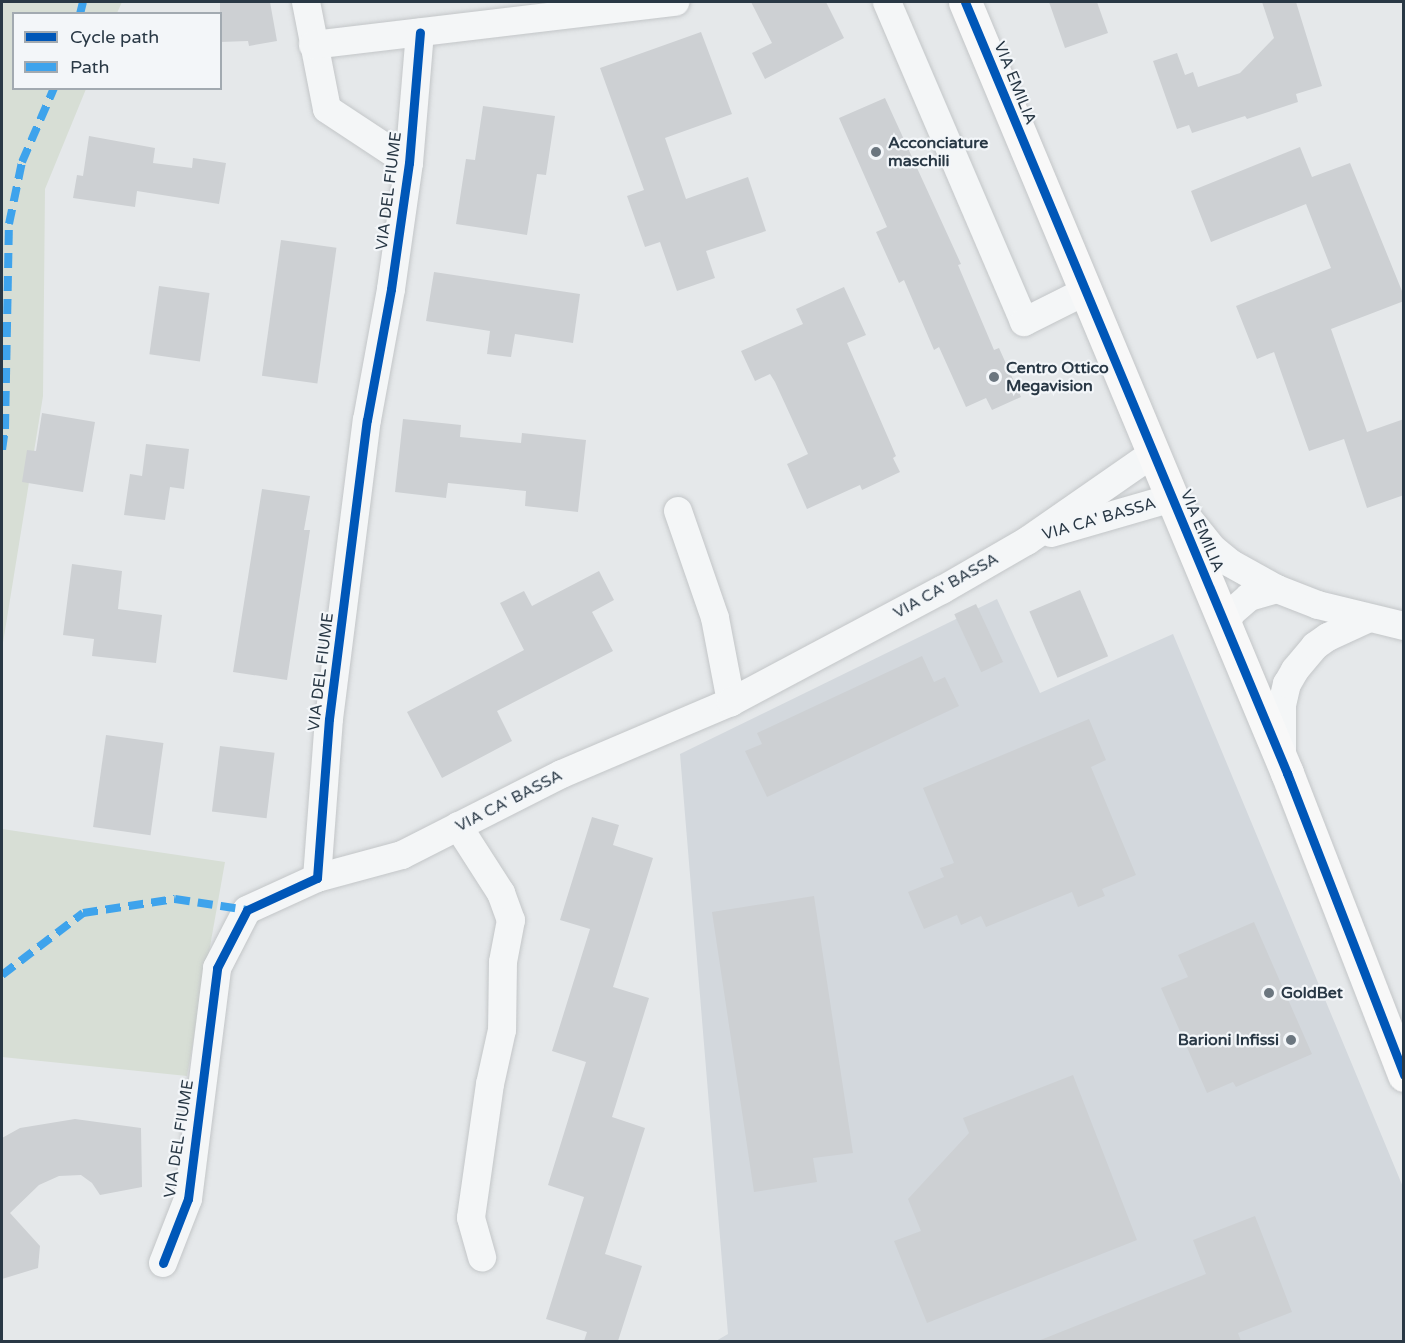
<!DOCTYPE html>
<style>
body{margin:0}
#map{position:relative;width:1405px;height:1343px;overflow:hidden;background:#e5e8ea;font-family:"Varela Round",sans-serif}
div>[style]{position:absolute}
.built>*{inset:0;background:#d3d8dd}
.green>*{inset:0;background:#d7ded5}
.building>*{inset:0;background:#cdd0d3;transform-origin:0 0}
.roads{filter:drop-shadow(0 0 2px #c3c6c8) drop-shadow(0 0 2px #c3c6c8)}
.minor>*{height:28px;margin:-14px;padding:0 14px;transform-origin:14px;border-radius:14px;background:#f4f6f7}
.major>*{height:33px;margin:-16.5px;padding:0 16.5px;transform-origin:16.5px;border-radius:16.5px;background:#f8f8f8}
.quiet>*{height:8px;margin-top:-4px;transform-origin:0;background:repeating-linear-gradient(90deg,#3ea3ec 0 15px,transparent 0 23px)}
.cycleway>*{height:9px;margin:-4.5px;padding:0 4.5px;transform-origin:4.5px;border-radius:4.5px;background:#0057b8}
.dots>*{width:16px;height:16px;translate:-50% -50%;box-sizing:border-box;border:3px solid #f3f6f9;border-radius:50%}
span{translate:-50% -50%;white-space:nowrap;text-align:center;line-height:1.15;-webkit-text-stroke:4.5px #f3f6f9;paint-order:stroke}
.street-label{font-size:16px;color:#293845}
.poi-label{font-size:16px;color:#293845;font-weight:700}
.left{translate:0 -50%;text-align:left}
.right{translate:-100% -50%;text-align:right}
.frame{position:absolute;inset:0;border:3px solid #293845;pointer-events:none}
.legend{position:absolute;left:12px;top:12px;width:210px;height:78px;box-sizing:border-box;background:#f3f6f9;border:2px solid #a2aab1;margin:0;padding:8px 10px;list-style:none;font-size:18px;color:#293845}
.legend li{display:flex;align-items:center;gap:12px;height:30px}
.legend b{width:30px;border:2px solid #a2aab1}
</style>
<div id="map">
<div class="built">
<i style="clip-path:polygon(997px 599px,1040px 693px,1173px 634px,1403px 1187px,1403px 1341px,716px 1341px,728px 1334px,680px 754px)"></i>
</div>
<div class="green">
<i style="clip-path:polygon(2px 2px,122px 2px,117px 13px,14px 14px,14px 88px,86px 89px,45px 189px,43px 396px,2px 649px)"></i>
<i style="clip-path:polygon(2px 829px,225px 862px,187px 1076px,2px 1057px)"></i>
</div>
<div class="building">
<i style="clip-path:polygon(220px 2px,270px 2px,277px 41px,249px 46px,248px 41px,220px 42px)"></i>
<i style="clip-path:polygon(751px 2px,826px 2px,844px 38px,765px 79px,752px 53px,772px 43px)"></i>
<i style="clip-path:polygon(1049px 2px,1097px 2px,1108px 33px,1065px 48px)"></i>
<i style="clip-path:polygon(1262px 2px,1296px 2px,1322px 86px,1296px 94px,1298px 102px,1247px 119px,1245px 116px,1192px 133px,1189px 125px,1177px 129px,1153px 61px,1177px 53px,1185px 75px,1193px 72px,1198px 87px,1240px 73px,1274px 38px)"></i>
<i style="clip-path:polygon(701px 32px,732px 114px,665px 138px,686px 199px,748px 177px,766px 231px,706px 251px,715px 278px,677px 291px,660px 242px,645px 247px,627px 196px,644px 190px,600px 68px)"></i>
<i style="clip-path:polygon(885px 98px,961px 264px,958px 265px,994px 350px,999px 348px,1021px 397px,992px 410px,986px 398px,966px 407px,939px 347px,934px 350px,904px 280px,899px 283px,876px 232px,887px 227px,839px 118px)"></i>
<i style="clip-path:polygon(483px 106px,555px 116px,546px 175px,537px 174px,527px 235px,456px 224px,466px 159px,475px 160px)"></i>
<i style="clip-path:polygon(89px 136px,155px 148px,153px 163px,192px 168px,193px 158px,226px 163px,219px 204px,137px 191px,135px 207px,73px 198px,77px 175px,83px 176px)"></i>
<i style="clip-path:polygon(1300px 147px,1312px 177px,1350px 163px,1404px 296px,1404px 301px,1331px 329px,1367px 432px,1404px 419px,1404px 495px,1367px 508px,1344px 439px,1309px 451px,1274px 352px,1257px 359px,1236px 306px,1331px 268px,1306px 204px,1211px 242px,1191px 191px)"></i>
<i style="left:281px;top:240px;width:56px;height:137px;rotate:8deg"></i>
<i style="clip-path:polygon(434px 272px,580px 294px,573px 343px,515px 334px,511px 357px,487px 354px,490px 331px,426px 321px)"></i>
<i style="left:159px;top:286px;width:51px;height:69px;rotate:8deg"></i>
<i style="clip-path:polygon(844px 287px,866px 335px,847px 343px,896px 456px,893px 458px,900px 472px,862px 490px,860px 485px,807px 509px,787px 464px,808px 454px,775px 382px,770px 374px,755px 381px,741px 351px,803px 324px,796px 309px)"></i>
<i style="clip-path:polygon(42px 413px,95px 422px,83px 492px,22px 482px,27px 450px,36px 451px)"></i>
<i style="clip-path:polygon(403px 419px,461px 425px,460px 437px,521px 443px,522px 433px,586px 440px,578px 512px,525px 506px,526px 491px,448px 483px,446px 498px,395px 492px)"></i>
<i style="clip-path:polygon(146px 444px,189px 449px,184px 489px,170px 487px,165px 520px,124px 515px,130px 474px,142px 476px)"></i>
<i style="clip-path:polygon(262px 489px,310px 496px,304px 530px,310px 530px,287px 680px,233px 672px)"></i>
<i style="clip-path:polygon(72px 564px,122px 571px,118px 609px,162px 615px,156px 663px,92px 656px,94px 639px,63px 635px)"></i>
<i style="clip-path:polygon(599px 571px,614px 600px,592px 612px,613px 651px,497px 711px,512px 741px,442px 778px,407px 712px,524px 650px,500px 603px,524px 591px,532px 606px)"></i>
<i style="left:1080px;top:590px;width:72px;height:55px;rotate:67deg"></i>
<i style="left:976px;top:604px;width:64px;height:24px;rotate:65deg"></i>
<i style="clip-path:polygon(922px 656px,934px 682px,945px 677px,959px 706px,767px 797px,745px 751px,762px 744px,757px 733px)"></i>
<i style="clip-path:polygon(1089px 719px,1106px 760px,1091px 767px,1136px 875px,1102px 889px,1105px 896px,1078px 907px,1072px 892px,986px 927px,981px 916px,961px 925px,957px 915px,924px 929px,908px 892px,944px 877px,940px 868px,954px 863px,923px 788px)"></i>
<i style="left:106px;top:735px;width:58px;height:93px;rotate:8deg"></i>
<i style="left:220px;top:746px;width:55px;height:66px;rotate:7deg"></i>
<i style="clip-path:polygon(592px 817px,619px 825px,613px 845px,653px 858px,613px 987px,649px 998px,612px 1117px,645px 1128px,605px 1254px,642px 1266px,618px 1341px,584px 1341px,587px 1332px,546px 1319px,584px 1197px,548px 1185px,586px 1062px,552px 1051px,590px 929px,560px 920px)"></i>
<i style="clip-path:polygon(814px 896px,853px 1153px,813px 1158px,817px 1182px,754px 1192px,712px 912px)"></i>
<i style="clip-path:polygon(1254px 922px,1312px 1054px,1236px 1087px,1233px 1082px,1207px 1093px,1161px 988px,1188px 977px,1178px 955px)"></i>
<i style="clip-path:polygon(1073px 1075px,1137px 1240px,927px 1323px,894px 1241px,921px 1231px,908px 1199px,969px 1133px,963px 1118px)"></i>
<i style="clip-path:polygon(75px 1119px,141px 1128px,142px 1187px,100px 1195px,92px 1183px,81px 1175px,59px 1176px,39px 1185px,10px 1213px,40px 1246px,38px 1268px,2px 1279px,2px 1138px,20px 1128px)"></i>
<i style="clip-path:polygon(1255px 1216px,1292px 1312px,1238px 1333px,1241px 1341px,1038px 1341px,1206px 1274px,1193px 1240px)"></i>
</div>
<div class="roads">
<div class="minor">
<i style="left:306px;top:2px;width:109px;rotate:78.9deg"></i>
<i style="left:327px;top:109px;width:98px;rotate:33.4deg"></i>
<i style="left:887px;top:2px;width:348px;rotate:66.8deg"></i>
<i style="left:1024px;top:322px;width:67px;rotate:-26.6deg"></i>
<i style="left:313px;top:45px;width:365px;rotate:-6.8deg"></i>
<i style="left:678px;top:511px;width:113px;rotate:70.9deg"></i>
<i style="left:715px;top:618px;width:86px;rotate:79.2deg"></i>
<i style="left:1051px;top:533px;width:126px;rotate:-16.1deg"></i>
<i style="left:1172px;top:498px;width:65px;rotate:51.2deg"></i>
<i style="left:1213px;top:549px;width:22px;rotate:39deg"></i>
<i style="left:1230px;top:563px;width:54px;rotate:29deg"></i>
<i style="left:1225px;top:625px;width:15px;rotate:-62deg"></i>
<i style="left:1232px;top:612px;width:23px;rotate:-41deg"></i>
<i style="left:1249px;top:597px;width:29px;rotate:-16deg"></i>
<i style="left:1277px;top:589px;width:44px;rotate:21.3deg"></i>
<i style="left:1318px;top:605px;width:89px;rotate:13.7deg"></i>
<i style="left:1282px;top:752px;width:47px;rotate:-90deg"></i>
<i style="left:1282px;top:705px;width:22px;rotate:-77deg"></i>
<i style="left:1287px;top:684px;width:16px;rotate:-60deg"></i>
<i style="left:1295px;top:670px;width:31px;rotate:-50deg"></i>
<i style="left:1315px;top:646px;width:16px;rotate:-35deg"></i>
<i style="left:1328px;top:637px;width:43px;rotate:-24.8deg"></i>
<i style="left:458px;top:826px;width:80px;rotate:57.3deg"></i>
<i style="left:501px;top:893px;width:29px;rotate:70deg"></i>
<i style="left:511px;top:920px;width:43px;rotate:100.8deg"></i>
<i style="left:503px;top:962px;width:68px;rotate:90.8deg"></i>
<i style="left:502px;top:1030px;width:55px;rotate:102.5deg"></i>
<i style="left:490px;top:1084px;width:135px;rotate:98.1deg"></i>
<i style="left:471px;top:1218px;width:41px;rotate:74.2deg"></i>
<i style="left:317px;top:878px;width:88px;rotate:-15.1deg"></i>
<i style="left:402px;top:855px;width:179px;rotate:-26.9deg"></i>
<i style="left:562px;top:774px;width:184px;rotate:-23.1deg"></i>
<i style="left:731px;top:702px;width:239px;rotate:-28deg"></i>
<i style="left:942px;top:590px;width:98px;rotate:-30deg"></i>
<i style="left:1027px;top:541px;width:152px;rotate:-34.8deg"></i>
<i style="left:163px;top:1263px;width:69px;rotate:-68.7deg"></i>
<i style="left:188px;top:1199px;width:233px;rotate:-82.8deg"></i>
<i style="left:217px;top:968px;width:65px;rotate:-62.7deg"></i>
<i style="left:247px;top:910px;width:77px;rotate:-24.6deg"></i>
<i style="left:317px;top:878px;width:159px;rotate:-85.7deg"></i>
<i style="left:329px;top:719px;width:301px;rotate:-82.8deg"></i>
<i style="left:367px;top:420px;width:133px;rotate:-79.6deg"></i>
<i style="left:391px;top:289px;width:127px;rotate:-81.9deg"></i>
<i style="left:409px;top:163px;width:131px;rotate:-85.2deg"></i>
</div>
<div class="major">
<i style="left:965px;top:2px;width:836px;rotate:67.33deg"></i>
<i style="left:1287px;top:773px;width:324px;rotate:68.8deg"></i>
</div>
</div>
<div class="quiet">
<i style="left:80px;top:14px;width:12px;rotate:-76deg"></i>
<i style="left:2px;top:450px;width:21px;rotate:-82deg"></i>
<i style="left:5px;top:429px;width:205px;rotate:-88.9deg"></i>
<i style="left:9px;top:224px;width:63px;rotate:-78.2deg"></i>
<i style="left:22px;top:162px;width:81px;rotate:-66.6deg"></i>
<i style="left:2px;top:975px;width:102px;rotate:-37.4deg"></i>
<i style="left:83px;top:913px;width:93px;rotate:-8.7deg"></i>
<i style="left:175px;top:899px;width:73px;rotate:8.7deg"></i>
</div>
<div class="cycleway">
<i style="left:965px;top:2px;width:836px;rotate:67.33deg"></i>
<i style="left:1287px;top:773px;width:324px;rotate:68.8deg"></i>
<i style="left:163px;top:1263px;width:69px;rotate:-68.7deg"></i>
<i style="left:188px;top:1199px;width:233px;rotate:-82.8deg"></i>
<i style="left:217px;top:968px;width:65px;rotate:-62.7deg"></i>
<i style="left:247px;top:910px;width:77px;rotate:-24.6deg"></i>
<i style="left:317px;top:878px;width:159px;rotate:-85.7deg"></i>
<i style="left:329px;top:719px;width:301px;rotate:-82.8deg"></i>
<i style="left:367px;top:420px;width:133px;rotate:-79.6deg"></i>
<i style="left:391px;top:289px;width:127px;rotate:-81.9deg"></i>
<i style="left:409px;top:163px;width:131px;rotate:-85.2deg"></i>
</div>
<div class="dots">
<i style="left:876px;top:152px;background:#6b767f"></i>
<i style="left:994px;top:377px;background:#6b767f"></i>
<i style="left:1269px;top:993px;background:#6b767f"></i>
<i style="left:1291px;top:1040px;background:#6b767f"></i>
</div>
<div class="street-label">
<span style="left:1015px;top:83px;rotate:68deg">VIA EMILIA</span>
<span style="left:389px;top:191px;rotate:-83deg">VIA DEL FIUME</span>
<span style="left:1099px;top:519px;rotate:-16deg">VIA CA' BASSA</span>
<span style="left:1202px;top:531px;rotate:67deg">VIA EMILIA</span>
<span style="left:946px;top:586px;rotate:-29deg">VIA CA' BASSA</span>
<span style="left:321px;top:672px;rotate:-83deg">VIA DEL FIUME</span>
<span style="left:509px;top:801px;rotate:-27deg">VIA CA' BASSA</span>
<span style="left:179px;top:1139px;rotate:-81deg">VIA DEL FIUME</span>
</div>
<div class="poi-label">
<span class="left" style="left:888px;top:152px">Acconciature<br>maschili</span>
<span class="left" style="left:1006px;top:377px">Centro Ottico<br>Megavision</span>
<span class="left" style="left:1281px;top:993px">GoldBet</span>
<span class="right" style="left:1279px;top:1040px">Barioni Infissi</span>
</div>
<div class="frame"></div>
<ul class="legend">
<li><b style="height:8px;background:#0057b8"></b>Cycle path</li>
<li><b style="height:8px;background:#3ea3ec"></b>Path</li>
</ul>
</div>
